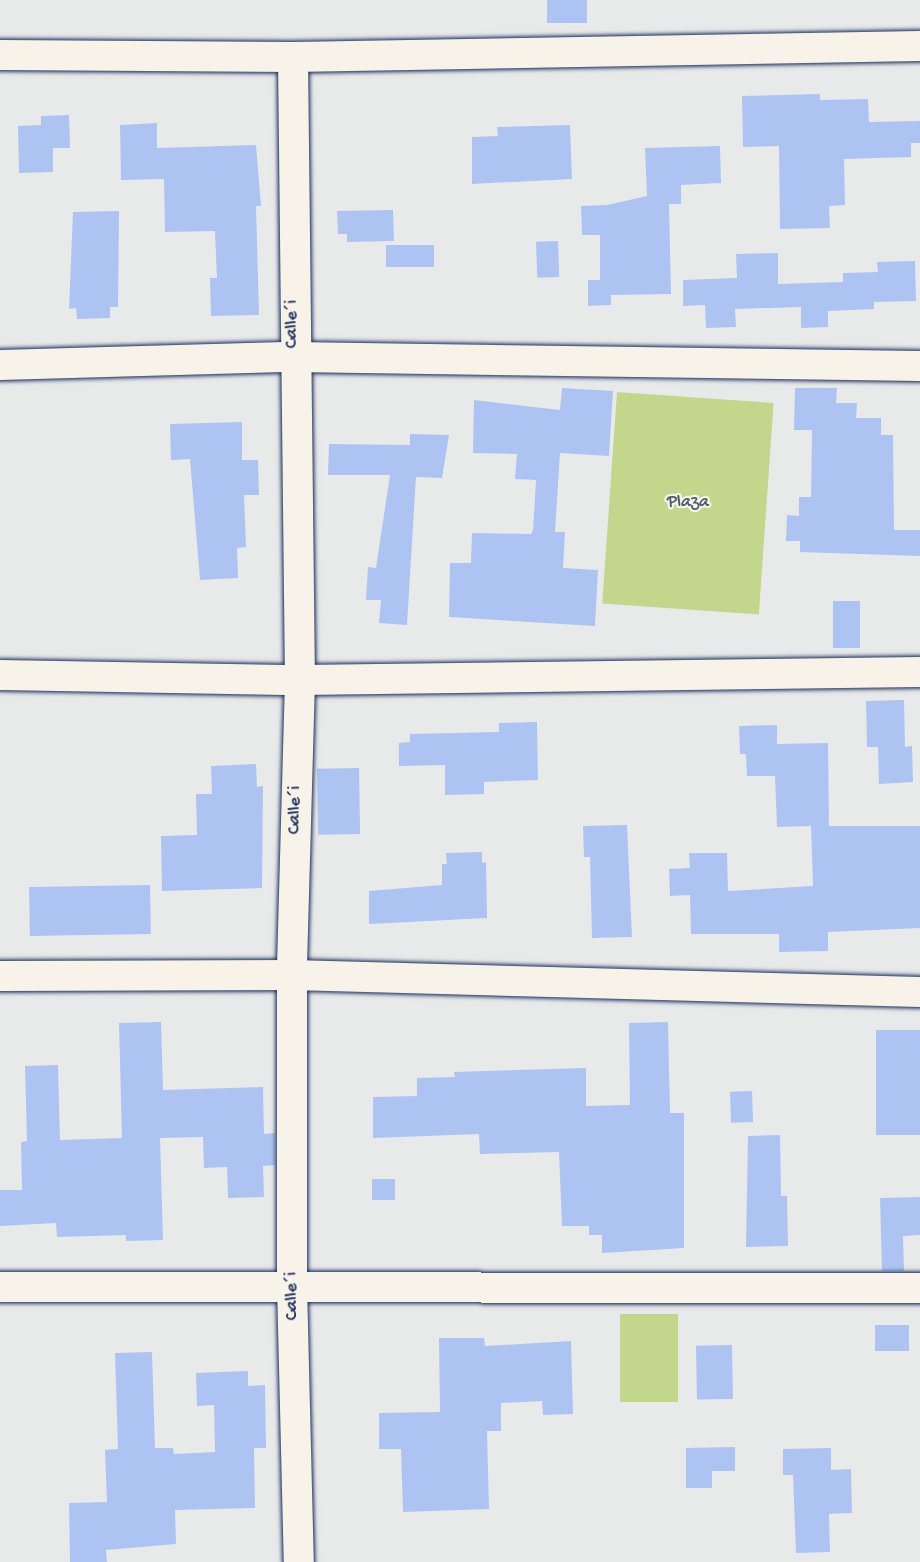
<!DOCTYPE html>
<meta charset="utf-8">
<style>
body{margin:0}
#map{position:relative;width:920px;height:1562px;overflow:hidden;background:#e8eaea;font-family:"Gochi Hand",sans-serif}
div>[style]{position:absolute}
.green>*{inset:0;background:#c3d78c;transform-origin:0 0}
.building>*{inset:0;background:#adc4f2;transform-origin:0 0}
.roads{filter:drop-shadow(0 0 2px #1b2f5e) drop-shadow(0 0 2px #1b2f5e)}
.minor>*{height:30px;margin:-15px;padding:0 15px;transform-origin:15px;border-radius:15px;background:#f7f3e8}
span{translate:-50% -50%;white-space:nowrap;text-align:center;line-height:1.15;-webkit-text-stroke:4.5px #f7f3e8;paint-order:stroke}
.street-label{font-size:18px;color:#1b2f5e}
.park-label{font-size:18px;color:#45596a}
</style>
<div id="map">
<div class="green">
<i style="left:617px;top:392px;width:157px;height:212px;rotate:4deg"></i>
<i style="left:620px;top:1314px;width:58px;height:88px"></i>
</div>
<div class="building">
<i style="left:547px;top:0;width:40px;height:23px"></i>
<i style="clip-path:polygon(820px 94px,820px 100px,868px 99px,869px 122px,920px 121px,920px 143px,911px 143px,911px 157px,844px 159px,845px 205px,829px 206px,830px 228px,780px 229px,779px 146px,743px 147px,742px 96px)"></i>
<i style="clip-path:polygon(69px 115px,70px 148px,53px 148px,53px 172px,19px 173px,18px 126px,41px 125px,41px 116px)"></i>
<i style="clip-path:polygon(157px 123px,157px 148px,256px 145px,261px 206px,256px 206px,259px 315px,211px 316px,210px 278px,217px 278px,215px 231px,165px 232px,164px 179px,121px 180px,120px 125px)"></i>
<i style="clip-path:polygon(570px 125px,572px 179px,472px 184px,472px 137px,498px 136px,497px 127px)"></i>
<i style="clip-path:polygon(720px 146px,721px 183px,681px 185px,681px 204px,669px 204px,671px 294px,611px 295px,611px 305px,588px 306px,588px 280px,600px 280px,600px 235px,582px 235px,581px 206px,607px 205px,647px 196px,645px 148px)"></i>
<i style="clip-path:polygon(393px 210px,394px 241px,347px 242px,347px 234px,338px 234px,337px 211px)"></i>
<i style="clip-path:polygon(119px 211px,118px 307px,110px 307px,110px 318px,77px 319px,76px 308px,69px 309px,73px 212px)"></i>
<i style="left:558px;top:241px;width:36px;height:22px;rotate:88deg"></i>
<i style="left:434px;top:245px;width:22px;height:48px;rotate:90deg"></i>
<i style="clip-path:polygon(778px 253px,778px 284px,843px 282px,843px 273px,878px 272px,877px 262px,915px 261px,916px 301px,874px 302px,874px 309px,828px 311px,828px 327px,801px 328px,801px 307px,735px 309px,736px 327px,706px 328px,705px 305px,683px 306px,683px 280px,737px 278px,736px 254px)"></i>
<i style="clip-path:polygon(562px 388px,613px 391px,609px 456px,560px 453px,555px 532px,565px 532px,563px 568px,598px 570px,595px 626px,449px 617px,450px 563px,471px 563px,472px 533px,531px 534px,533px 530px,536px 480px,515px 479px,517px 454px,473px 453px,474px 400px,560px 410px)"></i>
<i style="clip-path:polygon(795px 388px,837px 388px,836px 403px,857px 403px,856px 418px,881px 418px,881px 435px,893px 435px,894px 530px,920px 530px,920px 556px,800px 552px,800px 541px,786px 541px,787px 515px,799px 516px,799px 497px,811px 497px,812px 430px,794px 430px)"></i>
<i style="clip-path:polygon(242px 422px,242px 460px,258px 460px,259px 495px,244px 495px,246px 547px,237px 548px,238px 578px,200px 580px,190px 459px,171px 460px,170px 424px)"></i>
<i style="clip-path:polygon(410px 434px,449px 435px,442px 478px,416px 477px,407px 625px,379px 623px,381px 600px,366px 600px,368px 567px,376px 568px,390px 475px,328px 475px,329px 444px,410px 445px)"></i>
<i style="left:833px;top:601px;width:27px;height:47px"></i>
<i style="clip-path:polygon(904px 700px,905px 747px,912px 746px,913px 782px,879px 784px,878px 747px,867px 747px,866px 701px)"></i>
<i style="clip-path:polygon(537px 722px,538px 780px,484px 782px,484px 794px,445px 795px,445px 765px,399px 766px,399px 743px,410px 742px,410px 734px,499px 732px,499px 723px)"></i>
<i style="clip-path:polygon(777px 725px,777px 744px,828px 743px,829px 826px,826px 826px,920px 826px,920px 928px,828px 932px,828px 951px,779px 952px,779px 934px,691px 934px,690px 895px,670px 896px,669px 869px,690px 868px,689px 853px,727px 853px,728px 891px,813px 886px,811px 826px,777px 827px,775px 776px,747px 776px,746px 754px,740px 754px,739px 726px)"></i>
<i style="clip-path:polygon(256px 764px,257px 787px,263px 786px,262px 888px,162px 891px,161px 836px,197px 835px,196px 794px,212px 794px,211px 766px)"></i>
<i style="left:359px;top:768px;width:66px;height:42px;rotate:89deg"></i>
<i style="clip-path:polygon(627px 825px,632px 937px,592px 938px,590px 857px,584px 857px,583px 826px)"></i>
<i style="clip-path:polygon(482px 852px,482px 863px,486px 862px,487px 918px,369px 924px,369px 891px,442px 885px,442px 864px,447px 864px,446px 853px)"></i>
<i style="left:150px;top:885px;width:49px;height:121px;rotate:89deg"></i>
<i style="clip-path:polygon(161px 1022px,163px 1090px,263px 1087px,264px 1134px,275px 1133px,275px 1165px,263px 1166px,264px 1197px,228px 1198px,227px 1167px,204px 1168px,203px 1137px,160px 1138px,163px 1240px,126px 1241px,126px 1235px,57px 1237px,56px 1223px,0 1226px,0 1190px,22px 1190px,21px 1142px,27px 1141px,25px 1066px,58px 1065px,60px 1140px,122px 1138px,119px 1023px)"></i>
<i style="clip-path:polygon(668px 1022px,670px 1113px,684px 1113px,684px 1248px,602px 1253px,602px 1235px,589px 1235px,589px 1226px,562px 1226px,559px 1152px,480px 1154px,479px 1134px,373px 1138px,373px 1097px,417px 1096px,417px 1078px,455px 1077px,454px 1072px,586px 1068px,586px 1106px,630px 1105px,629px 1023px)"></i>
<i style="left:920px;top:1030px;width:105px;height:44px;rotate:90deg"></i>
<i style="left:752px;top:1091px;width:31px;height:22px;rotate:88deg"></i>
<i style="clip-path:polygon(780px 1135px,781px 1196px,787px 1196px,788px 1246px,746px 1247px,748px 1136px)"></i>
<i style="left:372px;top:1179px;width:23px;height:21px"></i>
<i style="clip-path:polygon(920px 1197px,920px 1235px,903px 1236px,904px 1271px,882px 1271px,880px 1198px)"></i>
<i style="left:909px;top:1325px;width:26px;height:34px;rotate:90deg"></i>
<i style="clip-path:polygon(439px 1338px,484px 1338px,485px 1346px,571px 1341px,573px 1414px,543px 1415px,542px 1401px,501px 1403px,501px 1431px,487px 1431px,489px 1509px,403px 1512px,401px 1449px,379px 1449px,379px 1413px,440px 1412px)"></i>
<i style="left:732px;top:1345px;width:54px;height:36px;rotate:89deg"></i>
<i style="clip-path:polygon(152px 1352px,155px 1448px,173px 1448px,174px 1454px,215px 1452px,214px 1405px,197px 1406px,196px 1373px,248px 1371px,248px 1386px,265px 1385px,266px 1448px,254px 1448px,255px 1508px,175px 1510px,176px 1544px,106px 1550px,107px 1562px,70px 1562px,69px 1503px,107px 1502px,105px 1450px,118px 1449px,115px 1353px)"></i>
<i style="clip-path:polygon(735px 1447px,735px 1471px,712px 1471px,712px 1488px,686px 1488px,686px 1448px)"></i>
<i style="clip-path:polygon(831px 1448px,831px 1470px,851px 1469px,852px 1513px,829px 1514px,830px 1552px,796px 1553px,793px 1475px,783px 1475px,783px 1449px)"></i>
</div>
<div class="roads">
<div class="minor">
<i style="left:0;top:55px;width:293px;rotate:0.4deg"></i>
<i style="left:293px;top:57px;width:627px;rotate:-1.01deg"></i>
<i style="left:293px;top:57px;width:623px;rotate:89.36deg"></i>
<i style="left:300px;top:680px;width:295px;rotate:91.6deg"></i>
<i style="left:292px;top:975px;width:310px;rotate:90deg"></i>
<i style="left:292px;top:1285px;width:277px;rotate:88.6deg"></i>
<i style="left:0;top:365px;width:293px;rotate:-1.6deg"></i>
<i style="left:293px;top:357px;width:627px;rotate:0.82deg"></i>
<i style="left:0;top:675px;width:300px;rotate:1deg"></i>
<i style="left:300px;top:680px;width:620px;rotate:-0.74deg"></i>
<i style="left:0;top:976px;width:292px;rotate:-0.2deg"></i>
<i style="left:292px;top:975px;width:628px;rotate:1.55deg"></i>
<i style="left:0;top:1287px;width:920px;rotate:0.06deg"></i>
</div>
</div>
<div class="street-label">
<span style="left:293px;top:324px;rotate:-90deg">Calle´i</span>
<span style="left:296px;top:810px;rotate:-89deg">Calle´i</span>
<span style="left:293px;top:1296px;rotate:-91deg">Calle´i</span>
</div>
<div class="park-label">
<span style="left:688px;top:503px">Plaza</span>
</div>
</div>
